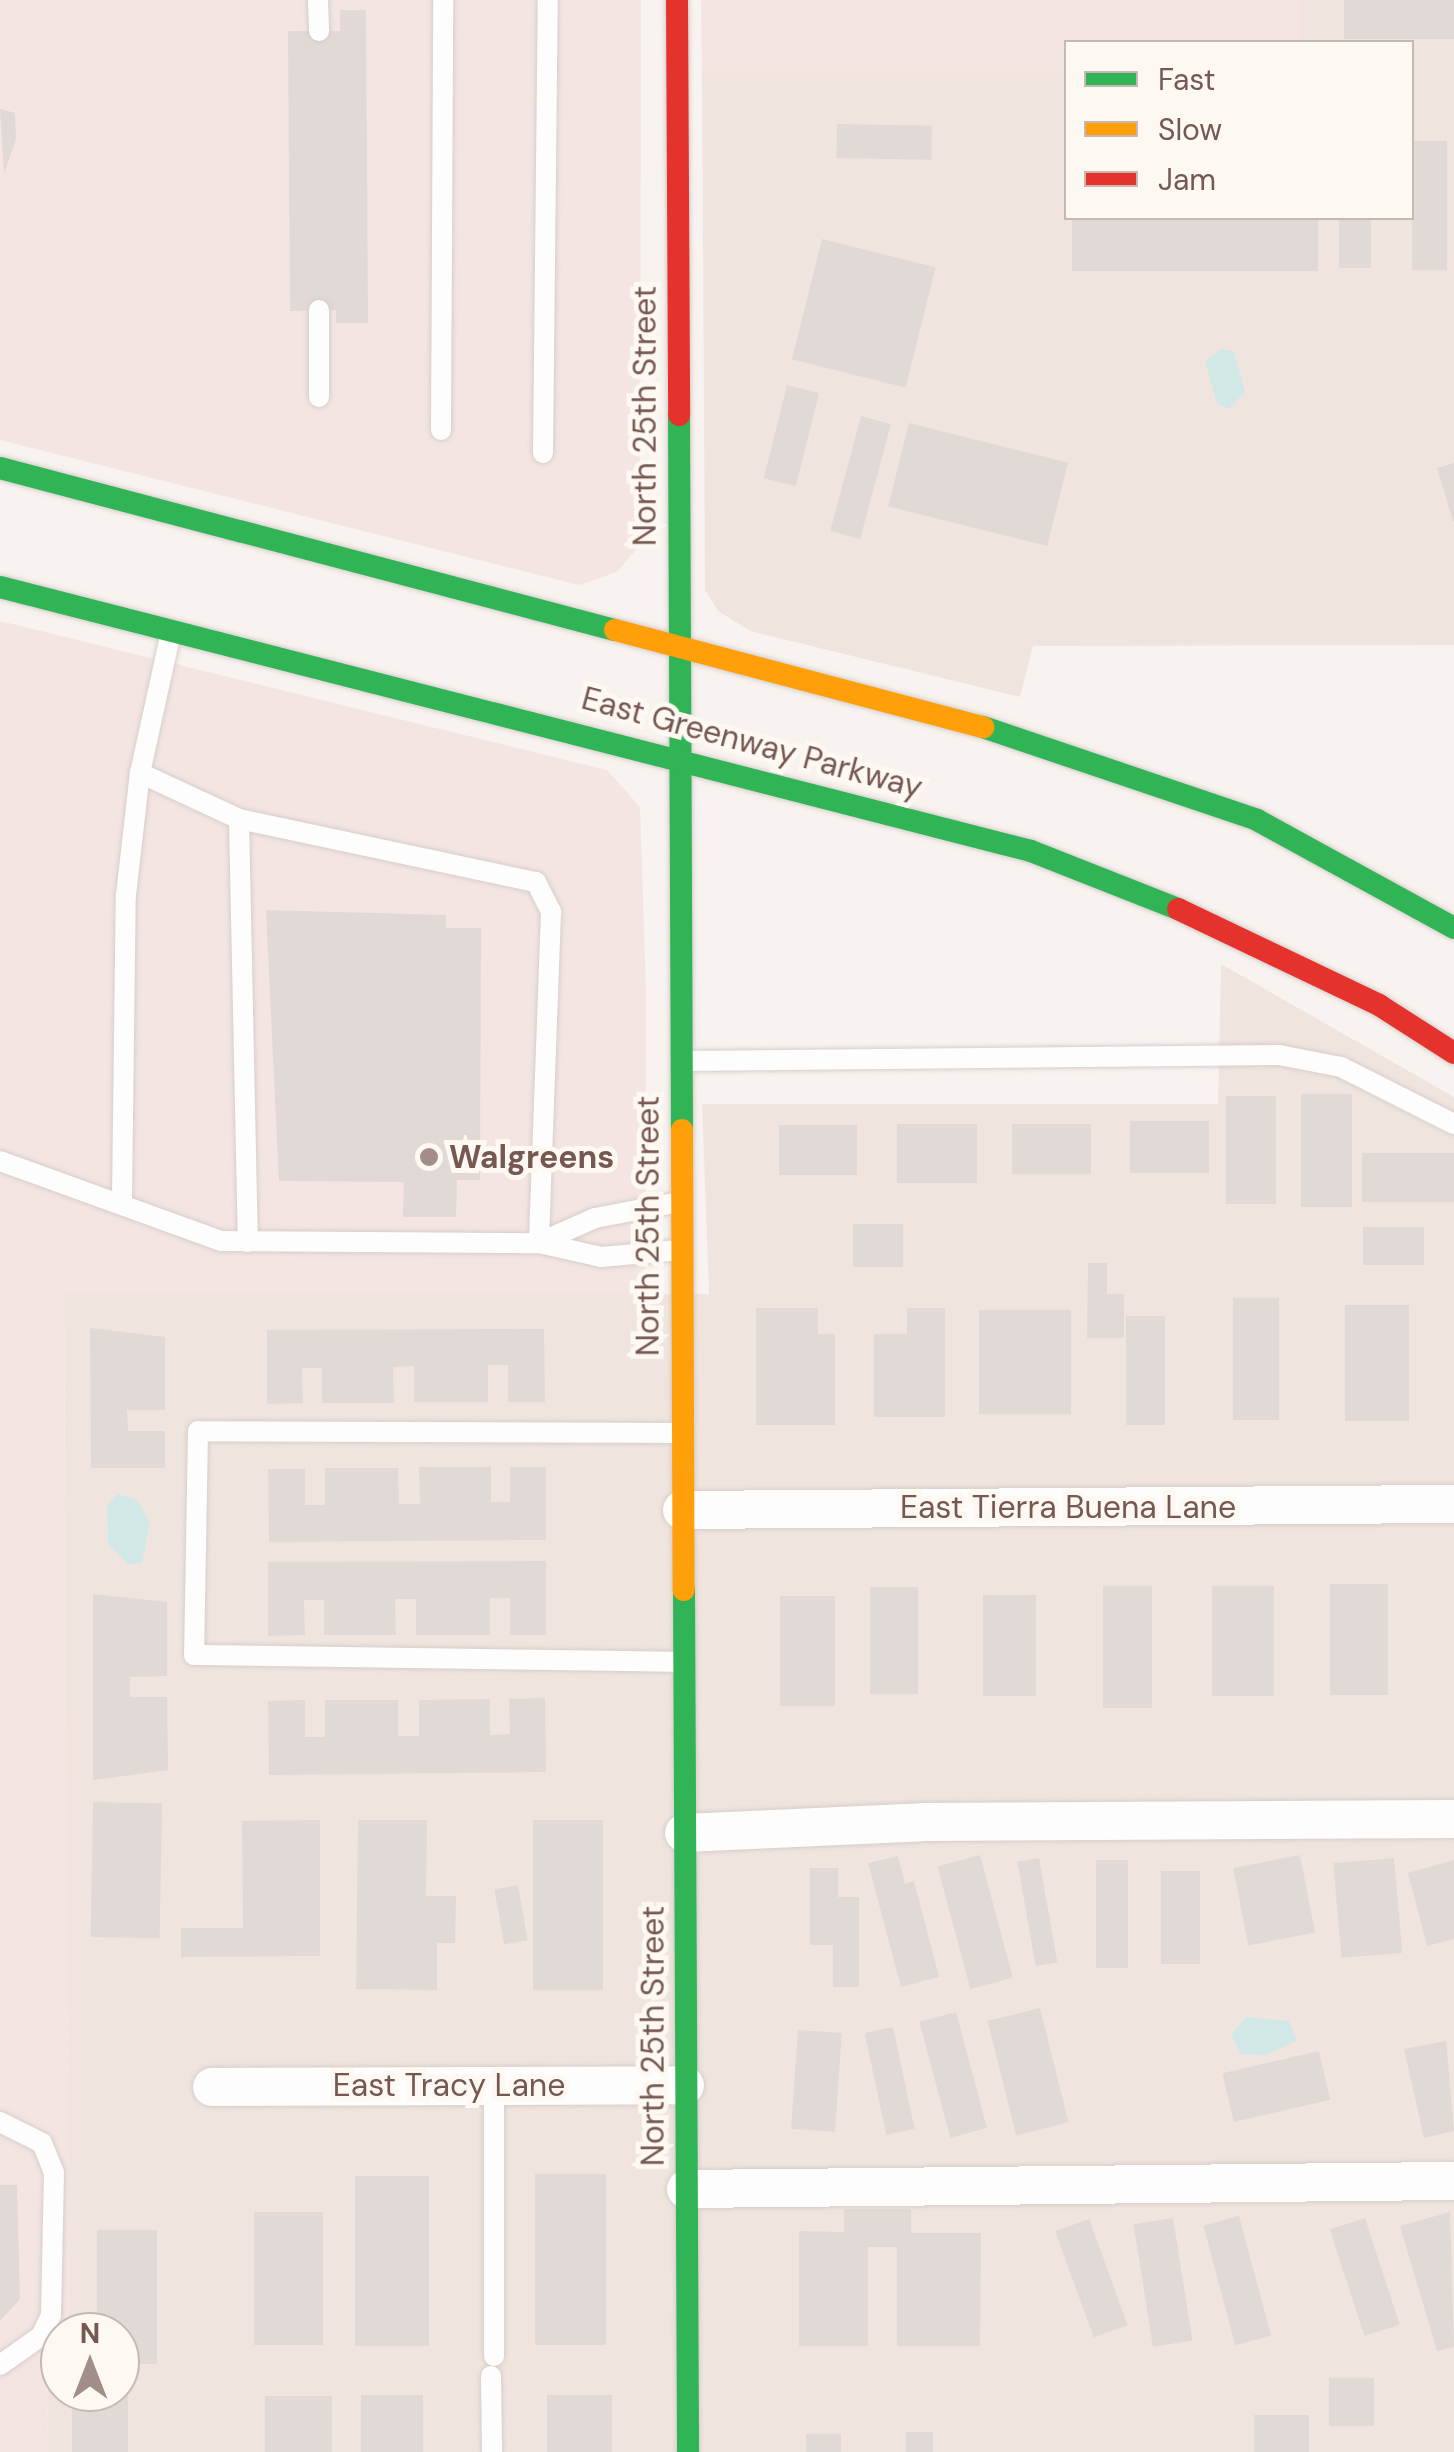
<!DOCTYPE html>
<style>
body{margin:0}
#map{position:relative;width:1454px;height:2452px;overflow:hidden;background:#f8f3f0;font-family:"DM Sans",sans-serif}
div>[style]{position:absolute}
.residential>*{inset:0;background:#f0e5de}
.commercial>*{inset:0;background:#f4e5e2}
.water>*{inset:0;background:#d2e8e7}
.building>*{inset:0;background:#e1d9d5;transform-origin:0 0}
.roads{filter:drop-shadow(0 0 2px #d6cecb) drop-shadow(0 0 2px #d6cecb)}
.lane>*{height:20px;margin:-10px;padding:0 10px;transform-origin:10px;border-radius:10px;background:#fefdfd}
.street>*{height:38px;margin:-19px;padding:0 19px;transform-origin:19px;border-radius:19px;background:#fefdfd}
.fast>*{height:22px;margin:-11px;padding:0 11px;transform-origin:11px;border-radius:11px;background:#30b455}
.slow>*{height:22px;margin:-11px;padding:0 11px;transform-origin:11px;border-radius:11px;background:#ff9f0a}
.jam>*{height:22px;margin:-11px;padding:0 11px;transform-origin:11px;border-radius:11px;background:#e5322d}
.dots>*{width:28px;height:28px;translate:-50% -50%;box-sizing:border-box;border:5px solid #fef8f3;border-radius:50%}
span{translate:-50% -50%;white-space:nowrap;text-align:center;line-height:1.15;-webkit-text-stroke:10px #fef8f3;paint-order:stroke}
.street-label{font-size:32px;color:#745851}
.poi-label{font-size:32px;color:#745851;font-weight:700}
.left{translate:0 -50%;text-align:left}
.legend{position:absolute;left:1064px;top:40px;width:350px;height:180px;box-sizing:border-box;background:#fef8f3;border:2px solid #c7b8b2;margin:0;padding:12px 18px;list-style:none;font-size:30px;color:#745851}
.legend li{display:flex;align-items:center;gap:20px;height:50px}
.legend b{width:50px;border:2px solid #c7b8b2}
.north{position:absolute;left:40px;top:2312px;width:100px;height:100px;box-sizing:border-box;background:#fef8f3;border:2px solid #c7b8b2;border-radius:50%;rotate:0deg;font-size:28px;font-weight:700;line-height:40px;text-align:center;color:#745851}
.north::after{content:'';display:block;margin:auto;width:35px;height:45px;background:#a28e89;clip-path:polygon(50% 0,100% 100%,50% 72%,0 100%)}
</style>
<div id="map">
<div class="residential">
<i style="clip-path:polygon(1301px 0,1454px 0,1454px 645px,1033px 646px,1020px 697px,750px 631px,718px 611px,705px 590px,702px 73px,1066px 73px,1066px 218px,1412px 218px,1412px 42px,1301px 42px)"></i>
<i style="clip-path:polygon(1221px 964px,1454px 1097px,1454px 2452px,48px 2452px,47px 2373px,60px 2373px,60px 2392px,120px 2392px,120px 2332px,69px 2332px,64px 1294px,709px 1294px,702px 1104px,1218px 1104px)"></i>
</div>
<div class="commercial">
<i style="clip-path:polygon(0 0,641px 0,640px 545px,617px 572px,579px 585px,0 440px)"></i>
<i style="clip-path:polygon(701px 0,1301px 0,1301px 42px,1066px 42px,1066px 73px,702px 73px)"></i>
<i style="clip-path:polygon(0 621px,607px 770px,640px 807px,646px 990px,646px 1294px,64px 1294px,69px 2332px,60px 2332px,60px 2373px,47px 2374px,48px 2452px,0 2452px)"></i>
</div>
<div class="water">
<i style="clip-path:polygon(1221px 349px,1234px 351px,1245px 392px,1229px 409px,1217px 404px,1205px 361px)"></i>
<i style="clip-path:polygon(118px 1494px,137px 1500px,150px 1522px,142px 1563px,128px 1564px,108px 1545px,107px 1506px)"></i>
<i style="clip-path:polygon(1246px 2017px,1289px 2021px,1297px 2041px,1266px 2055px,1241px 2054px,1231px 2035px)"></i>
</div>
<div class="building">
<i style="left:1344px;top:0;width:110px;height:39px"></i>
<i style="clip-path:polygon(340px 10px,366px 10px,368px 323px,336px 323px,336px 310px,290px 311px,288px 31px,340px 31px)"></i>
<i style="clip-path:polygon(0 109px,15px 113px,16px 139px,4px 174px)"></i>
<i style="left:837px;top:124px;width:95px;height:34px;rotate:1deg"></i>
<i style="left:1412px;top:141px;width:35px;height:129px"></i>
<i style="left:1072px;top:218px;width:246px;height:53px"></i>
<i style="left:1339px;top:218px;width:32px;height:50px"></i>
<i style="left:822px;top:239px;width:117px;height:124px;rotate:14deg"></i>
<i style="left:787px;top:385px;width:33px;height:96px;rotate:14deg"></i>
<i style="left:861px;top:416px;width:31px;height:119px;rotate:15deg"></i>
<i style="left:909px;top:423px;width:164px;height:86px;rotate:14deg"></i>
<i style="clip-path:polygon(1454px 463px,1454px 521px,1453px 521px,1437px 468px)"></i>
<i style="clip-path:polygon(266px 910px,446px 915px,446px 928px,481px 928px,480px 1180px,457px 1180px,456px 1217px,403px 1217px,404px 1182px,279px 1181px)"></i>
<i style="left:1301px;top:1094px;width:51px;height:113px"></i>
<i style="left:1226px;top:1096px;width:50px;height:108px"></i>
<i style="left:1130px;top:1121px;width:79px;height:52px"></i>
<i style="left:897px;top:1124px;width:80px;height:59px"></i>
<i style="left:1012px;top:1124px;width:79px;height:50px"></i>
<i style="left:779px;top:1125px;width:78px;height:50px"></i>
<i style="left:1362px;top:1153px;width:92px;height:49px"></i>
<i style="left:853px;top:1224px;width:50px;height:43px"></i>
<i style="left:1363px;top:1227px;width:61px;height:38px"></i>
<i style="clip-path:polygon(1088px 1263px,1107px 1263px,1107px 1294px,1124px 1294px,1124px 1338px,1087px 1338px)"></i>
<i style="left:1233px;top:1298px;width:46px;height:122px"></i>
<i style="left:1345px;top:1305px;width:64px;height:116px"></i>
<i style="clip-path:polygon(756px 1308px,818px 1308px,818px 1334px,835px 1334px,835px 1425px,756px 1425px)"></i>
<i style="clip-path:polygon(907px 1308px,945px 1308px,945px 1417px,874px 1417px,874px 1334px,907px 1334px)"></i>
<i style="left:979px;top:1310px;width:92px;height:104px"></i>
<i style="left:1126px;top:1316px;width:39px;height:109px"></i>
<i style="clip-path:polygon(90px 1328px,165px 1337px,165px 1410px,127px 1410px,128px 1431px,165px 1431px,165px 1468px,91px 1468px)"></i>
<i style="clip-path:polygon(544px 1329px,545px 1402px,508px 1402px,508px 1365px,488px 1365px,488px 1402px,414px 1402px,414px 1366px,393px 1367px,394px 1403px,322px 1403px,322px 1368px,302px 1368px,303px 1403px,267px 1404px,267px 1330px)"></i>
<i style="clip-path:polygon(419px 1467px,491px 1467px,491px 1502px,510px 1502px,510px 1467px,546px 1467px,546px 1540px,269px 1542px,268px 1469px,305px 1469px,305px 1505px,325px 1505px,325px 1468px,398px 1468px,399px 1504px,420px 1504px)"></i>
<i style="clip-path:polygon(546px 1561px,546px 1635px,510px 1635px,510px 1598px,490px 1598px,490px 1635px,416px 1635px,416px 1599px,395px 1599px,396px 1635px,324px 1635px,324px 1600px,304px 1600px,305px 1635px,268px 1636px,268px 1562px)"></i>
<i style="left:1330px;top:1584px;width:58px;height:111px"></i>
<i style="left:1103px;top:1586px;width:49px;height:122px"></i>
<i style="left:1212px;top:1586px;width:62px;height:110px"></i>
<i style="left:870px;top:1587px;width:48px;height:107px"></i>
<i style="clip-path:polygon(93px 1594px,167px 1602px,167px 1676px,130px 1677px,130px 1697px,167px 1697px,168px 1770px,93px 1780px)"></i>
<i style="left:983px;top:1595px;width:53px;height:101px"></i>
<i style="left:780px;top:1596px;width:55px;height:110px"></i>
<i style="clip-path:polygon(545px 1698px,546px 1772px,269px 1775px,268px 1701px,305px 1700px,305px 1737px,325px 1737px,325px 1700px,398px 1700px,398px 1736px,419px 1736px,419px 1700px,490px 1699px,490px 1735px,510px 1734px,509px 1699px)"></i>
<i style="left:93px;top:1802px;width:69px;height:135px;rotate:1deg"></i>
<i style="clip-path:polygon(320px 1820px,320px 1956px,181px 1957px,181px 1928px,243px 1928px,242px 1821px)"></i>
<i style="clip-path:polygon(358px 1820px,427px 1820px,426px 1896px,456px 1896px,455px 1943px,437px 1943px,437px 1990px,356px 1989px)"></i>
<i style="left:533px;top:1820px;width:70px;height:170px"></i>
<i style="left:980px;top:1855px;width:127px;height:44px;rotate:75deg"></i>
<i style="left:1300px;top:1855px;width:79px;height:68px;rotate:79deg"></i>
<i style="clip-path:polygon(898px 1856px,905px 1884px,914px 1881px,939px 1977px,901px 1987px,868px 1863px)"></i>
<i style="left:1039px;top:1858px;width:106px;height:22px;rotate:80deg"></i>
<i style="left:1394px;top:1858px;width:95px;height:61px;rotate:85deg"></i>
<i style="left:1096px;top:1860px;width:32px;height:108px"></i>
<i style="clip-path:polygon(1454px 1860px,1454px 1939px,1427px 1946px,1408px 1873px)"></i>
<i style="clip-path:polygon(810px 1868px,838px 1868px,838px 1897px,859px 1897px,859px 1987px,833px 1987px,833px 1945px,810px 1945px)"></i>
<i style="left:1161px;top:1871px;width:39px;height:93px"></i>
<i style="left:518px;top:1885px;width:56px;height:24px;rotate:80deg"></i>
<i style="left:1040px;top:2008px;width:118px;height:54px;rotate:76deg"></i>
<i style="left:956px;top:2012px;width:120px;height:38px;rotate:75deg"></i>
<i style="left:893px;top:2027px;width:104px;height:29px;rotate:78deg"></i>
<i style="left:798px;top:2030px;width:44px;height:99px;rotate:4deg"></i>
<i style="clip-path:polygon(1446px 2041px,1454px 2131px,1424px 2138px,1404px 2049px)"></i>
<i style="left:1319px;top:2051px;width:50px;height:99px;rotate:77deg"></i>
<i style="left:535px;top:2174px;width:71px;height:171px"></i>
<i style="left:355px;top:2176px;width:74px;height:170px"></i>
<i style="clip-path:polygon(0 2185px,17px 2185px,20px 2299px,0 2321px)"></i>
<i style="clip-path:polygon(844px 2209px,911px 2209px,911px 2233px,981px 2233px,980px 2346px,897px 2346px,897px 2247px,868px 2247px,868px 2346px,799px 2346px,799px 2231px,844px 2232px)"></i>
<i style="left:254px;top:2212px;width:69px;height:133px"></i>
<i style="clip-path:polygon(1450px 2212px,1454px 2347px,1437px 2351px,1400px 2226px)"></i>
<i style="left:1239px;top:2216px;width:124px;height:37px;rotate:75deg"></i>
<i style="left:1173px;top:2218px;width:124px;height:40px;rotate:81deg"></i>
<i style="left:1365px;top:2218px;width:112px;height:37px;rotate:72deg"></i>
<i style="left:1089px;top:2219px;width:113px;height:36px;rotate:70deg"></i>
<i style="clip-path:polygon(97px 2230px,157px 2230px,157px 2364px,120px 2364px,120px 2332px,97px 2332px)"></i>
<i style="left:1329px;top:2378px;width:45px;height:48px"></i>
<i style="left:361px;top:2395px;width:62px;height:57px"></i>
<i style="left:547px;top:2395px;width:65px;height:57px"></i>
<i style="left:72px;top:2396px;width:56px;height:56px"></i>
<i style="left:265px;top:2396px;width:67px;height:56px"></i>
<i style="left:1254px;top:2415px;width:55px;height:37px"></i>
<i style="left:906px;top:2432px;width:27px;height:20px"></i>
<i style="left:806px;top:2434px;width:35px;height:18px"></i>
</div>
<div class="roads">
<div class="lane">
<i style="left:318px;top:0;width:31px;rotate:88deg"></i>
<i style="left:319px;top:310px;width:87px;rotate:90deg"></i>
<i style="left:441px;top:430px;width:430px;rotate:-89.7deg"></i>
<i style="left:543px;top:453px;width:453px;rotate:-89.4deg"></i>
<i style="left:140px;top:773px;width:109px;rotate:24.9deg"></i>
<i style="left:239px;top:819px;width:423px;rotate:88.8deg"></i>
<i style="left:239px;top:819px;width:304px;rotate:12deg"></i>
<i style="left:536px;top:882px;width:34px;rotate:63deg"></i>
<i style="left:551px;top:912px;width:331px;rotate:92.1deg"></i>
<i style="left:682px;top:1061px;width:597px;rotate:-0.58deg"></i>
<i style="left:1279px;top:1055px;width:63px;rotate:11deg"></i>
<i style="left:1341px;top:1067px;width:127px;rotate:26.8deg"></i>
<i style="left:0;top:1161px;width:235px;rotate:19.9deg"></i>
<i style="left:221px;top:1241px;width:318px;rotate:0.4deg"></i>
<i style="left:539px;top:1243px;width:64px;rotate:12.7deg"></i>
<i style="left:601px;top:1257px;width:79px;rotate:-5.1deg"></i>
<i style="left:122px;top:1201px;width:306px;rotate:-89.3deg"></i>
<i style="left:126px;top:895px;width:123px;rotate:-83.5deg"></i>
<i style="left:140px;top:773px;width:144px;rotate:-77.6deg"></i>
<i style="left:539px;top:1243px;width:61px;rotate:-24.1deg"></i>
<i style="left:595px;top:1218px;width:86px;rotate:-10.7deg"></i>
<i style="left:681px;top:1433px;width:483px;rotate:-179.8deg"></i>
<i style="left:198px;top:1431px;width:224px;rotate:91deg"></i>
<i style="left:194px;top:1655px;width:489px;rotate:0.8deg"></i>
<i style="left:0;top:2122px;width:47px;rotate:26.6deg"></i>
<i style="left:42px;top:2143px;width:31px;rotate:68deg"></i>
<i style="left:54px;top:2172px;width:143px;rotate:91.2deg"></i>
<i style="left:51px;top:2315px;width:23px;rotate:115deg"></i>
<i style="left:41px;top:2336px;width:50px;rotate:144.7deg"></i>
<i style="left:494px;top:2356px;width:271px;rotate:-90deg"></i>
<i style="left:491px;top:2376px;width:76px;rotate:89.2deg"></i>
</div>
<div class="street">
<i style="left:682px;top:1510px;width:772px;rotate:-0.45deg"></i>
<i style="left:684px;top:1833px;width:239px;rotate:-2.6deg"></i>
<i style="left:923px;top:1822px;width:531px;rotate:-0.32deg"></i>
<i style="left:212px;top:2087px;width:473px;rotate:-0.2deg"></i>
<i style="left:686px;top:2189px;width:768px;rotate:-0.6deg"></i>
</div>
<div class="fast">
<i style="left:679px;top:415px;width:715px;rotate:89.76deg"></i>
<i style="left:0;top:468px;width:636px;rotate:14.76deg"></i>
<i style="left:0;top:587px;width:1064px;rotate:14.36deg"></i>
<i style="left:1031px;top:851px;width:158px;rotate:21.5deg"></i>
<i style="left:983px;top:727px;width:289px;rotate:18.7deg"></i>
<i style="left:1257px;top:820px;width:225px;rotate:28.7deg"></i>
<i style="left:684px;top:1590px;width:862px;rotate:89.73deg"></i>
</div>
<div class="slow">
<i style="left:615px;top:630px;width:381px;rotate:14.8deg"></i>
<i style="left:682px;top:1130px;width:460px;rotate:89.8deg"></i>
</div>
<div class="jam">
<i style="left:677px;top:0;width:415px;rotate:89.7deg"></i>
<i style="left:1178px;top:909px;width:223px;rotate:25.5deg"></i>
<i style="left:1379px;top:1005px;width:89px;rotate:32.6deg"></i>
</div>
</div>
<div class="dots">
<i style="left:429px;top:1157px;background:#a28e89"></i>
</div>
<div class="street-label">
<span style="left:645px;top:416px;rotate:-90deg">North 25th Street</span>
<span style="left:752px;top:743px;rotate:15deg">East Greenway Parkway</span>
<span style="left:648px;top:1226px;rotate:-90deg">North 25th Street</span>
<span style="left:1068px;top:1507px">East Tierra Buena Lane</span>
<span style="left:653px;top:2036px;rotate:-90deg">North 25th Street</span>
<span style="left:449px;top:2085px">East Tracy Lane</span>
</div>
<div class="poi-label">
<span class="left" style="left:449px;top:1157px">Walgreens</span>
</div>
<ul class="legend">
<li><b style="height:12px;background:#30b455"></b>Fast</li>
<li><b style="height:12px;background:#ff9f0a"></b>Slow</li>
<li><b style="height:12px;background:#e5322d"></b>Jam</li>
</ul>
<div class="north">N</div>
</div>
